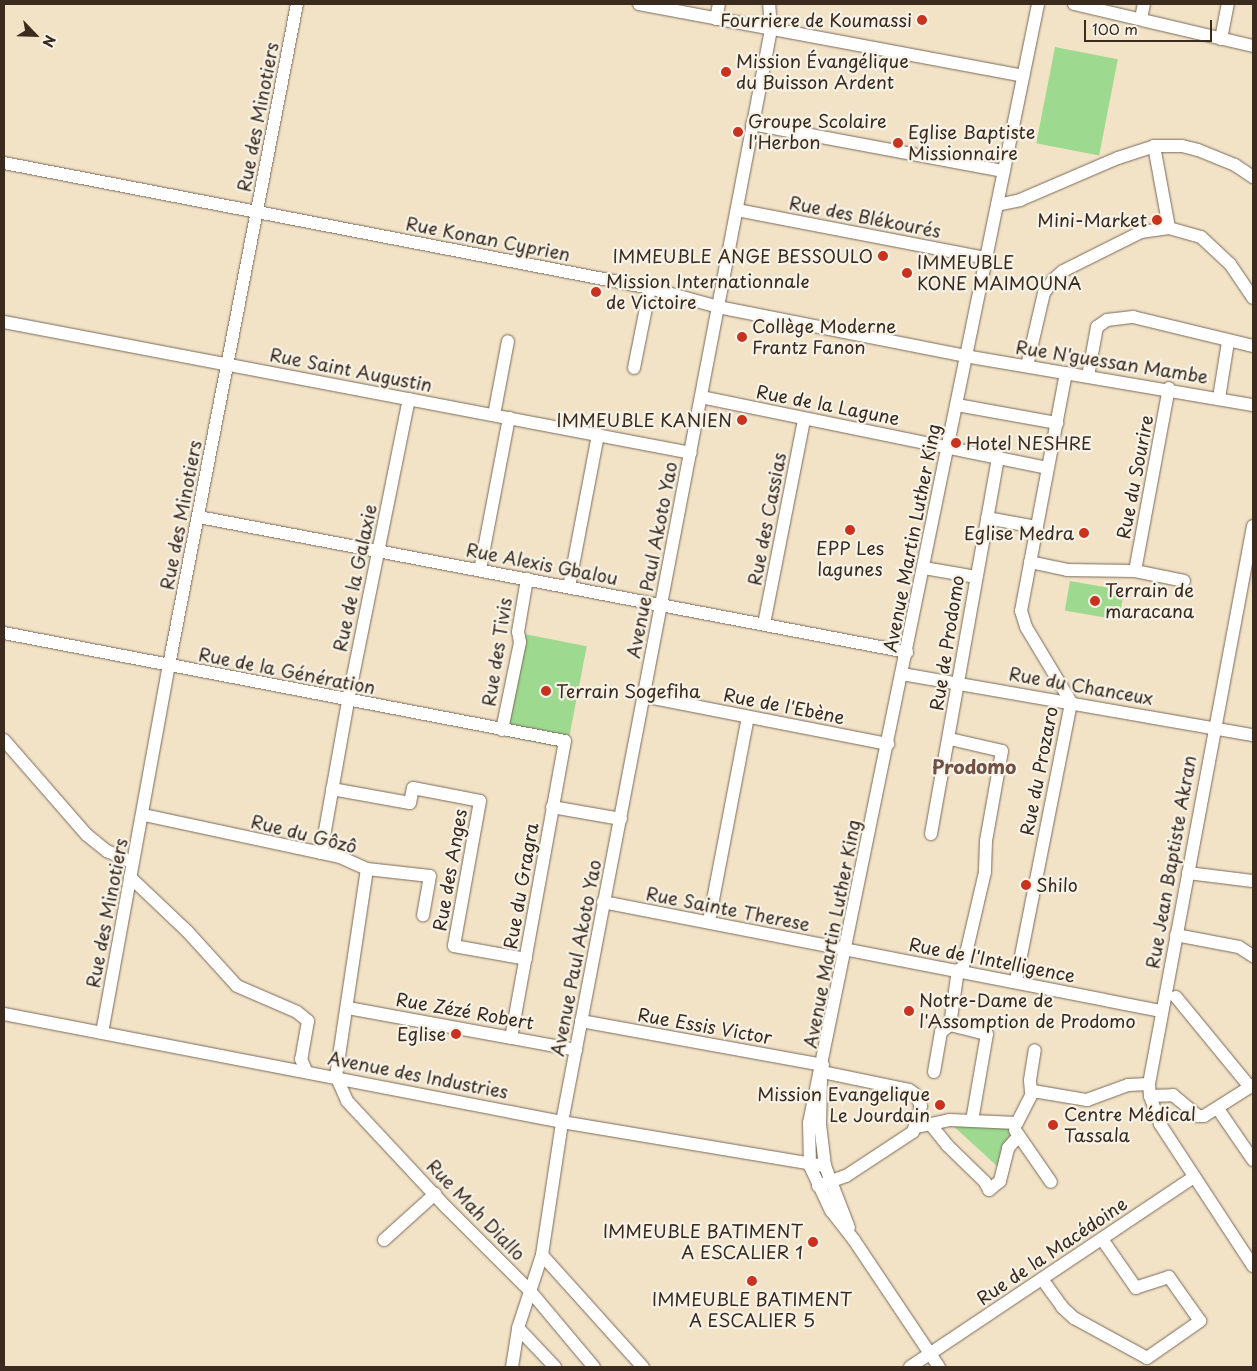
<!DOCTYPE html>
<meta charset="utf-8">
<style>
body{margin:0}
#map{position:relative;width:1257px;height:1371px;overflow:hidden;background:#f2e2c6;font-family:"Playpen Sans",sans-serif}
div>[style]{position:absolute}
.green>*{inset:0;background:#9dda8f;transform-origin:0 0}
.roads{filter:drop-shadow(0 0 1px #7b6a59) drop-shadow(0 0 1px #7b6a59)}
.minor>*{height:12px;margin:-6px;padding:0 6px;transform-origin:6px;border-radius:6px;background:#fff}
.dots>*{width:14px;height:14px;translate:-50% -50%;box-sizing:border-box;border:2px solid #f7f3e8;border-radius:50%}
span{translate:-50% -50%;white-space:nowrap;text-align:center;line-height:1.15;-webkit-text-stroke:4.5px #f7f3e8;paint-order:stroke}
.poi-label{font-size:18px;color:#3b2a1e}
.right{translate:-100% -50%;text-align:right}
.left{translate:0 -50%;text-align:left}
.street-label{font-size:18px;color:#3b2a1e}
.neighbourhood-label{font-size:19px;color:#704f44;font-weight:700}
.frame{position:absolute;inset:0;border:5px solid #3b2a1e;pointer-events:none}
.north{position:absolute;left:10px;top:10px;width:50px;height:50px;-webkit-text-stroke:4px #f7f3e8;paint-order:stroke;rotate:114deg;font-size:14px;font-weight:700;line-height:20px;text-align:center;color:#3b2a1e}
.north::after{content:'';display:block;margin:auto;width:18px;height:22px;background:#3b2a1e;clip-path:polygon(50% 0,100% 100%,50% 72%,0 100%)}
.scale{position:absolute;left:1084px;top:20px;width:128px;height:22px;box-sizing:border-box;border:2px solid #3b2a1e;border-top:0;padding-left:6px;font-size:15px;line-height:18px;white-space:nowrap;color:#3b2a1e;-webkit-text-stroke:4px #f7f3e8;paint-order:stroke}
</style>
<div id="map">
<div class="green">
<i style="left:1055px;top:47px;width:64px;height:98px;rotate:11deg"></i>
<i style="left:1070px;top:581px;width:55px;height:30px;rotate:10deg"></i>
<i style="left:524px;top:634px;width:64px;height:104px;rotate:11deg"></i>
<i style="clip-path:polygon(949px 1122px,1014px 1126px,997px 1166px)"></i>
</div>
<div class="roads">
<div class="minor">
<i style="left:639px;top:4px;width:391px;rotate:10.6deg"></i>
<i style="left:1074px;top:4px;width:184px;rotate:13.2deg"></i>
<i style="left:1141px;top:18px;width:14px;rotate:-78deg"></i>
<i style="left:716px;top:19px;width:15px;rotate:-79deg"></i>
<i style="left:1221px;top:39px;width:36px;rotate:-79deg"></i>
<i style="left:752px;top:124px;width:256px;rotate:10.6deg"></i>
<i style="left:1154px;top:146px;width:83px;rotate:79.6deg"></i>
<i style="left:4px;top:163px;width:658px;rotate:10.95deg"></i>
<i style="left:650px;top:288px;width:71px;rotate:15.6deg"></i>
<i style="left:718px;top:307px;width:252px;rotate:11.2deg"></i>
<i style="left:965px;top:356px;width:292px;rotate:9.7deg"></i>
<i style="left:997px;top:205px;width:24px;rotate:-12deg"></i>
<i style="left:1020px;top:200px;width:107px;rotate:-23.2deg"></i>
<i style="left:1118px;top:158px;width:38px;rotate:-18deg"></i>
<i style="left:1154px;top:146px;width:28px"></i>
<i style="left:1182px;top:146px;width:16px;rotate:14deg"></i>
<i style="left:1198px;top:150px;width:40px;rotate:22deg"></i>
<i style="left:1235px;top:165px;width:22px;rotate:34deg"></i>
<i style="left:737px;top:210px;width:254px;rotate:10.9deg"></i>
<i style="left:4px;top:322px;width:699px;rotate:10.8deg"></i>
<i style="left:1027px;top:366px;width:75px;rotate:-76.9deg"></i>
<i style="left:1044px;top:293px;width:16px;rotate:-55deg"></i>
<i style="left:1053px;top:280px;width:13px;rotate:-42deg"></i>
<i style="left:1063px;top:271px;width:87px;rotate:-26.6deg"></i>
<i style="left:1141px;top:232px;width:28px;rotate:-8deg"></i>
<i style="left:1169px;top:228px;width:33px;rotate:16deg"></i>
<i style="left:1201px;top:237px;width:40px;rotate:43deg"></i>
<i style="left:1230px;top:264px;width:41px;rotate:55.9deg"></i>
<i style="left:634px;top:368px;width:82px;rotate:-78.7deg"></i>
<i style="left:1088px;top:376px;width:50px;rotate:-79.6deg"></i>
<i style="left:1097px;top:327px;width:12px;rotate:-35deg"></i>
<i style="left:1107px;top:320px;width:26px;rotate:-7deg"></i>
<i style="left:1133px;top:317px;width:123px;rotate:13.6deg"></i>
<i style="left:701px;top:397px;width:353px;rotate:11.6deg"></i>
<i style="left:1219px;top:398px;width:57px;rotate:-80.9deg"></i>
<i style="left:957px;top:405px;width:102px;rotate:10.2deg"></i>
<i style="left:494px;top:415px;width:75px;rotate:-79.3deg"></i>
<i style="left:199px;top:517px;width:721px;rotate:10.8deg"></i>
<i style="left:987px;top:518px;width:50px;rotate:10.4deg"></i>
<i style="left:1253px;top:526px;width:568px;rotate:100.56deg"></i>
<i style="left:1149px;top:1084px;width:12px;rotate:85deg"></i>
<i style="left:1150px;top:1096px;width:30px;rotate:70deg"></i>
<i style="left:1160px;top:1124px;width:170px;rotate:56.8deg"></i>
<i style="left:1030px;top:562px;width:38px;rotate:12deg"></i>
<i style="left:1067px;top:570px;width:68px;rotate:0.8deg"></i>
<i style="left:1135px;top:571px;width:50px;rotate:11.5deg"></i>
<i style="left:924px;top:568px;width:53px;rotate:9.8deg"></i>
<i style="left:480px;top:570px;width:155px;rotate:-79.2deg"></i>
<i style="left:1135px;top:571px;width:186px;rotate:-79.5deg"></i>
<i style="left:569px;top:587px;width:155px;rotate:-79.2deg"></i>
<i style="left:764px;top:624px;width:208px;rotate:-78.9deg"></i>
<i style="left:4px;top:633px;width:571px;rotate:10.9deg"></i>
<i style="left:565px;top:741px;width:302px;rotate:100.3deg"></i>
<i style="left:902px;top:674px;width:356px;rotate:9.9deg"></i>
<i style="left:643px;top:696px;width:250px;rotate:11.1deg"></i>
<i style="left:502px;top:730px;width:90px;rotate:-78.4deg"></i>
<i style="left:520px;top:642px;width:10px;rotate:-101deg"></i>
<i style="left:518px;top:632px;width:54px;rotate:-80.4deg"></i>
<i style="left:950px;top:739px;width:53px;rotate:13deg"></i>
<i style="left:1002px;top:751px;width:91px;rotate:100.1deg"></i>
<i style="left:986px;top:841px;width:31px;rotate:92deg"></i>
<i style="left:985px;top:872px;width:102px;rotate:103.1deg"></i>
<i style="left:4px;top:740px;width:126px;rotate:48.9deg"></i>
<i style="left:87px;top:835px;width:26px;rotate:39deg"></i>
<i style="left:107px;top:851px;width:27px;rotate:24deg"></i>
<i style="left:332px;top:789px;width:79px;rotate:10.2deg"></i>
<i style="left:410px;top:803px;width:15px;rotate:-79deg"></i>
<i style="left:413px;top:788px;width:68px;rotate:11deg"></i>
<i style="left:480px;top:801px;width:147px;rotate:100.2deg"></i>
<i style="left:454px;top:946px;width:73px;rotate:10.2deg"></i>
<i style="left:552px;top:807px;width:70px;rotate:9.9deg"></i>
<i style="left:144px;top:815px;width:200px;rotate:12.1deg"></i>
<i style="left:340px;top:857px;width:30px;rotate:24deg"></i>
<i style="left:367px;top:869px;width:209px;rotate:98.5deg"></i>
<i style="left:336px;top:1076px;width:27px;rotate:66deg"></i>
<i style="left:347px;top:1101px;width:145px;rotate:47deg"></i>
<i style="left:446px;top:1207px;width:120px;rotate:45deg"></i>
<i style="left:531px;top:1292px;width:98px;rotate:50deg"></i>
<i style="left:931px;top:834px;width:383px;rotate:-79.9deg"></i>
<i style="left:321px;top:853px;width:154px;rotate:-79.9deg"></i>
<i style="left:348px;top:701px;width:308px;rotate:-78.6deg"></i>
<i style="left:367px;top:869px;width:63px;rotate:6.3deg"></i>
<i style="left:430px;top:876px;width:40px;rotate:100deg"></i>
<i style="left:1188px;top:873px;width:65px;rotate:7deg"></i>
<i style="left:130px;top:877px;width:79px;rotate:43.5deg"></i>
<i style="left:187px;top:931px;width:74px;rotate:47.7deg"></i>
<i style="left:237px;top:986px;width:65px;rotate:23.4deg"></i>
<i style="left:297px;top:1012px;width:14px;rotate:39deg"></i>
<i style="left:308px;top:1021px;width:39px;rotate:100deg"></i>
<i style="left:301px;top:1059px;width:13px;rotate:67deg"></i>
<i style="left:603px;top:902px;width:569px;rotate:11.05deg"></i>
<i style="left:709px;top:921px;width:208px;rotate:-79.2deg"></i>
<i style="left:1176px;top:935px;width:64px;rotate:10.8deg"></i>
<i style="left:1239px;top:947px;width:17px;rotate:33deg"></i>
<i style="left:958px;top:970px;width:56px;rotate:98.3deg"></i>
<i style="left:950px;top:1025px;width:38px;rotate:14deg"></i>
<i style="left:987px;top:1034px;width:88px;rotate:99.8deg"></i>
<i style="left:1016px;top:981px;width:284px;rotate:-78.8deg"></i>
<i style="left:1071px;top:702px;width:87px;rotate:-121deg"></i>
<i style="left:1026px;top:627px;width:17px;rotate:-107deg"></i>
<i style="left:1021px;top:611px;width:242px;rotate:-79.3deg"></i>
<i style="left:1176px;top:997px;width:117px;rotate:50.6deg"></i>
<i style="left:348px;top:1008px;width:232px;rotate:10.4deg"></i>
<i style="left:4px;top:1014px;width:568px;rotate:10.95deg"></i>
<i style="left:562px;top:1122px;width:267px;rotate:9.5deg"></i>
<i style="left:581px;top:1021px;width:246px;rotate:10.3deg"></i>
<i style="left:102px;top:1033px;width:374px;rotate:-79.7deg"></i>
<i style="left:169px;top:665px;width:673px;rotate:-79.04deg"></i>
<i style="left:934px;top:1072px;width:41px;rotate:-80.1deg"></i>
<i style="left:941px;top:1032px;width:11px;rotate:-38deg"></i>
<i style="left:821px;top:1078px;width:46px;rotate:91.2deg"></i>
<i style="left:820px;top:1124px;width:42px;rotate:83.2deg"></i>
<i style="left:825px;top:1166px;width:66px;rotate:68.8deg"></i>
<i style="left:1031px;top:1092px;width:12px;rotate:-95deg"></i>
<i style="left:1030px;top:1080px;width:30px;rotate:-81deg"></i>
<i style="left:1150px;top:1096px;width:23px;rotate:-2deg"></i>
<i style="left:1173px;top:1095px;width:33px;rotate:40deg"></i>
<i style="left:1198px;top:1116px;width:6px"></i>
<i style="left:1204px;top:1116px;width:58px;rotate:-32.3deg"></i>
<i style="left:1218px;top:1109px;width:62px;rotate:55.5deg"></i>
<i style="left:931px;top:1125px;width:26px;rotate:51deg"></i>
<i style="left:947px;top:1145px;width:53px;rotate:44.2deg"></i>
<i style="left:985px;top:1182px;width:9px;rotate:63deg"></i>
<i style="left:989px;top:1190px;width:14px;rotate:-39deg"></i>
<i style="left:1000px;top:1181px;width:34px;rotate:-76deg"></i>
<i style="left:1008px;top:1148px;width:15px;rotate:-48deg"></i>
<i style="left:917px;top:1127px;width:33px;rotate:-12deg"></i>
<i style="left:949px;top:1120px;width:68px;rotate:2.5deg"></i>
<i style="left:1017px;top:1123px;width:36px;rotate:-63deg"></i>
<i style="left:1033px;top:1091px;width:55px;rotate:9.5deg"></i>
<i style="left:1087px;top:1100px;width:44px;rotate:-20.1deg"></i>
<i style="left:1128px;top:1085px;width:21px;rotate:-3deg"></i>
<i style="left:1015px;top:1130px;width:63px;rotate:55.3deg"></i>
<i style="left:818px;top:1186px;width:30px;rotate:-20deg"></i>
<i style="left:846px;top:1176px;width:80px;rotate:-33.3deg"></i>
<i style="left:913px;top:1132px;width:27px;rotate:-73deg"></i>
<i style="left:921px;top:1106px;width:13px;rotate:-117deg"></i>
<i style="left:915px;top:1094px;width:7px;rotate:-146deg"></i>
<i style="left:909px;top:1090px;width:89px;rotate:-168.3deg"></i>
<i style="left:384px;top:1240px;width:69px;rotate:-42deg"></i>
<i style="left:542px;top:1255px;width:151px;rotate:48deg"></i>
<i style="left:1042px;top:1279px;width:34px;rotate:54deg"></i>
<i style="left:1062px;top:1307px;width:16px;rotate:43deg"></i>
<i style="left:1074px;top:1318px;width:83px;rotate:28.7deg"></i>
<i style="left:1147px;top:1358px;width:65px;rotate:-34.9deg"></i>
<i style="left:1200px;top:1321px;width:54px;rotate:-125.2deg"></i>
<i style="left:1169px;top:1277px;width:35px;rotate:162deg"></i>
<i style="left:1136px;top:1288px;width:60px;rotate:-124.8deg"></i>
<i style="left:518px;top:1328px;width:54px;rotate:46.5deg"></i>
<i style="left:512px;top:1367px;width:39px;rotate:-81deg"></i>
<i style="left:518px;top:1328px;width:77px;rotate:-71.8deg"></i>
<i style="left:542px;top:1255px;width:134px;rotate:-81.4deg"></i>
<i style="left:562px;top:1122px;width:1112px;rotate:-79.17deg"></i>
<i style="left:771px;top:30px;width:26px;rotate:-94deg"></i>
<i style="left:910px;top:1367px;width:342px;rotate:-33.8deg"></i>
<i style="left:939px;top:1367px;width:153px;rotate:-123.8deg"></i>
<i style="left:854px;top:1240px;width:37px;rotate:-128deg"></i>
<i style="left:831px;top:1211px;width:50px;rotate:-115deg"></i>
<i style="left:810px;top:1166px;width:43px;rotate:-91.3deg"></i>
<i style="left:809px;top:1123px;width:1142px;rotate:-78.43deg"></i>
</div>
</div>
<div class="dots">
<i style="left:922px;top:20px;background:#c8321e"></i>
<i style="left:726px;top:72px;background:#c8321e"></i>
<i style="left:738px;top:132px;background:#c8321e"></i>
<i style="left:898px;top:143px;background:#c8321e"></i>
<i style="left:1157px;top:220px;background:#c8321e"></i>
<i style="left:883px;top:256px;background:#c8321e"></i>
<i style="left:907px;top:273px;background:#c8321e"></i>
<i style="left:596px;top:292px;background:#c8321e"></i>
<i style="left:742px;top:337px;background:#c8321e"></i>
<i style="left:742px;top:420px;background:#c8321e"></i>
<i style="left:956px;top:443px;background:#c8321e"></i>
<i style="left:850px;top:530px;background:#c8321e"></i>
<i style="left:1084px;top:533px;background:#c8321e"></i>
<i style="left:1095px;top:601px;background:#c8321e"></i>
<i style="left:546px;top:691px;background:#c8321e"></i>
<i style="left:1026px;top:885px;background:#c8321e"></i>
<i style="left:909px;top:1011px;background:#c8321e"></i>
<i style="left:456px;top:1034px;background:#c8321e"></i>
<i style="left:940px;top:1105px;background:#c8321e"></i>
<i style="left:1053px;top:1125px;background:#c8321e"></i>
<i style="left:813px;top:1242px;background:#c8321e"></i>
<i style="left:752px;top:1281px;background:#c8321e"></i>
</div>
<div class="poi-label">
<span class="right" style="left:912px;top:20px">Fourriere de Koumassi</span>
<span class="left" style="left:736px;top:72px">Mission Évangélique<br>du Buisson Ardent</span>
<span class="left" style="left:748px;top:132px">Groupe Scolaire<br>l'Herbon</span>
<span class="left" style="left:908px;top:143px">Eglise Baptiste<br>Missionnaire</span>
<span class="right" style="left:1147px;top:220px">Mini-Market</span>
<span class="right" style="left:873px;top:256px">IMMEUBLE ANGE BESSOULO</span>
<span class="left" style="left:917px;top:273px">IMMEUBLE<br>KONE MAIMOUNA</span>
<span class="left" style="left:606px;top:292px">Mission Internationnale<br>de Victoire</span>
<span class="left" style="left:752px;top:337px">Collège Moderne<br>Frantz Fanon</span>
<span class="right" style="left:732px;top:420px">IMMEUBLE KANIEN</span>
<span class="left" style="left:966px;top:443px">Hotel NESHRE</span>
<span class="right" style="left:1074px;top:533px">Eglise Medra</span>
<span style="left:850px;top:559px">EPP Les<br>lagunes</span>
<span class="left" style="left:1105px;top:601px">Terrain de<br>maracana</span>
<span class="left" style="left:556px;top:691px">Terrain Sogefiha</span>
<span class="left" style="left:1036px;top:885px">Shilo</span>
<span class="left" style="left:919px;top:1011px">Notre-Dame de<br>l'Assomption de Prodomo</span>
<span class="right" style="left:446px;top:1034px">Eglise</span>
<span class="right" style="left:930px;top:1105px">Mission Evangelique<br>Le Jourdain</span>
<span class="left" style="left:1064px;top:1125px">Centre Médical<br>Tassala</span>
<span class="right" style="left:803px;top:1242px">IMMEUBLE BATIMENT<br>A ESCALIER 1</span>
<span style="left:752px;top:1310px">IMMEUBLE BATIMENT<br>A ESCALIER 5</span>
</div>
<div class="street-label">
<span style="left:258px;top:117px;rotate:-79deg">Rue des Minotiers</span>
<span style="left:865px;top:217px;rotate:11deg">Rue des Blékourés</span>
<span style="left:488px;top:239px;rotate:11deg">Rue Konan Cyprien</span>
<span style="left:1112px;top:362px;rotate:9deg">Rue N'guessan Mambe</span>
<span style="left:351px;top:370px;rotate:11deg">Rue Saint Augustin</span>
<span style="left:828px;top:405px;rotate:11deg">Rue de la Lagune</span>
<span style="left:1135px;top:477px;rotate:-79deg">Rue du Sourire</span>
<span style="left:181px;top:515px;rotate:-79deg">Rue des Minotiers</span>
<span style="left:767px;top:519px;rotate:-79deg">Rue des Cassias</span>
<span style="left:912px;top:538px;rotate:-79deg">Avenue Martin Luther King</span>
<span style="left:652px;top:560px;rotate:-79deg">Avenue Paul Akoto Yao</span>
<span style="left:542px;top:564px;rotate:11deg">Rue Alexis Gbalou</span>
<span style="left:355px;top:578px;rotate:-78deg">Rue de la Galaxie</span>
<span style="left:947px;top:643px;rotate:-81deg">Rue de Prodomo</span>
<span style="left:497px;top:652px;rotate:-81deg">Rue des Tivis</span>
<span style="left:287px;top:671px;rotate:11deg">Rue de la Génération</span>
<span style="left:1081px;top:686px;rotate:10deg">Rue du Chanceux</span>
<span style="left:784px;top:706px;rotate:11deg">Rue de l'Ebène</span>
<span style="left:1039px;top:771px;rotate:-79deg">Rue du Prozaro</span>
<span style="left:304px;top:834px;rotate:14deg">Rue du Gôzô</span>
<span style="left:1171px;top:862px;rotate:-80deg">Rue Jean Baptiste Akran</span>
<span style="left:450px;top:870px;rotate:-80deg">Rue des Anges</span>
<span style="left:521px;top:886px;rotate:-80deg">Rue du Gragra</span>
<span style="left:728px;top:909px;rotate:11deg">Rue Sainte Therese</span>
<span style="left:107px;top:913px;rotate:-79deg">Rue des Minotiers</span>
<span style="left:832px;top:934px;rotate:-79deg">Avenue Martin Luther King</span>
<span style="left:576px;top:958px;rotate:-79deg">Avenue Paul Akoto Yao</span>
<span style="left:992px;top:960px;rotate:11deg">Rue de l'Intelligence</span>
<span style="left:465px;top:1011px;rotate:10deg">Rue Zézé Robert</span>
<span style="left:705px;top:1026px;rotate:10deg">Rue Essis Victor</span>
<span style="left:418px;top:1075px;rotate:11deg">Avenue des Industries</span>
<span style="left:476px;top:1210px;rotate:46deg">Rue Mah Diallo</span>
<span style="left:1052px;top:1251px;rotate:-34deg">Rue de la Macédoine</span>
</div>
<div class="neighbourhood-label">
<span style="left:974px;top:767px">Prodomo</span>
</div>
<div class="frame"></div>
<div class="north">N</div>
<div class="scale">100 m</div>
</div>
